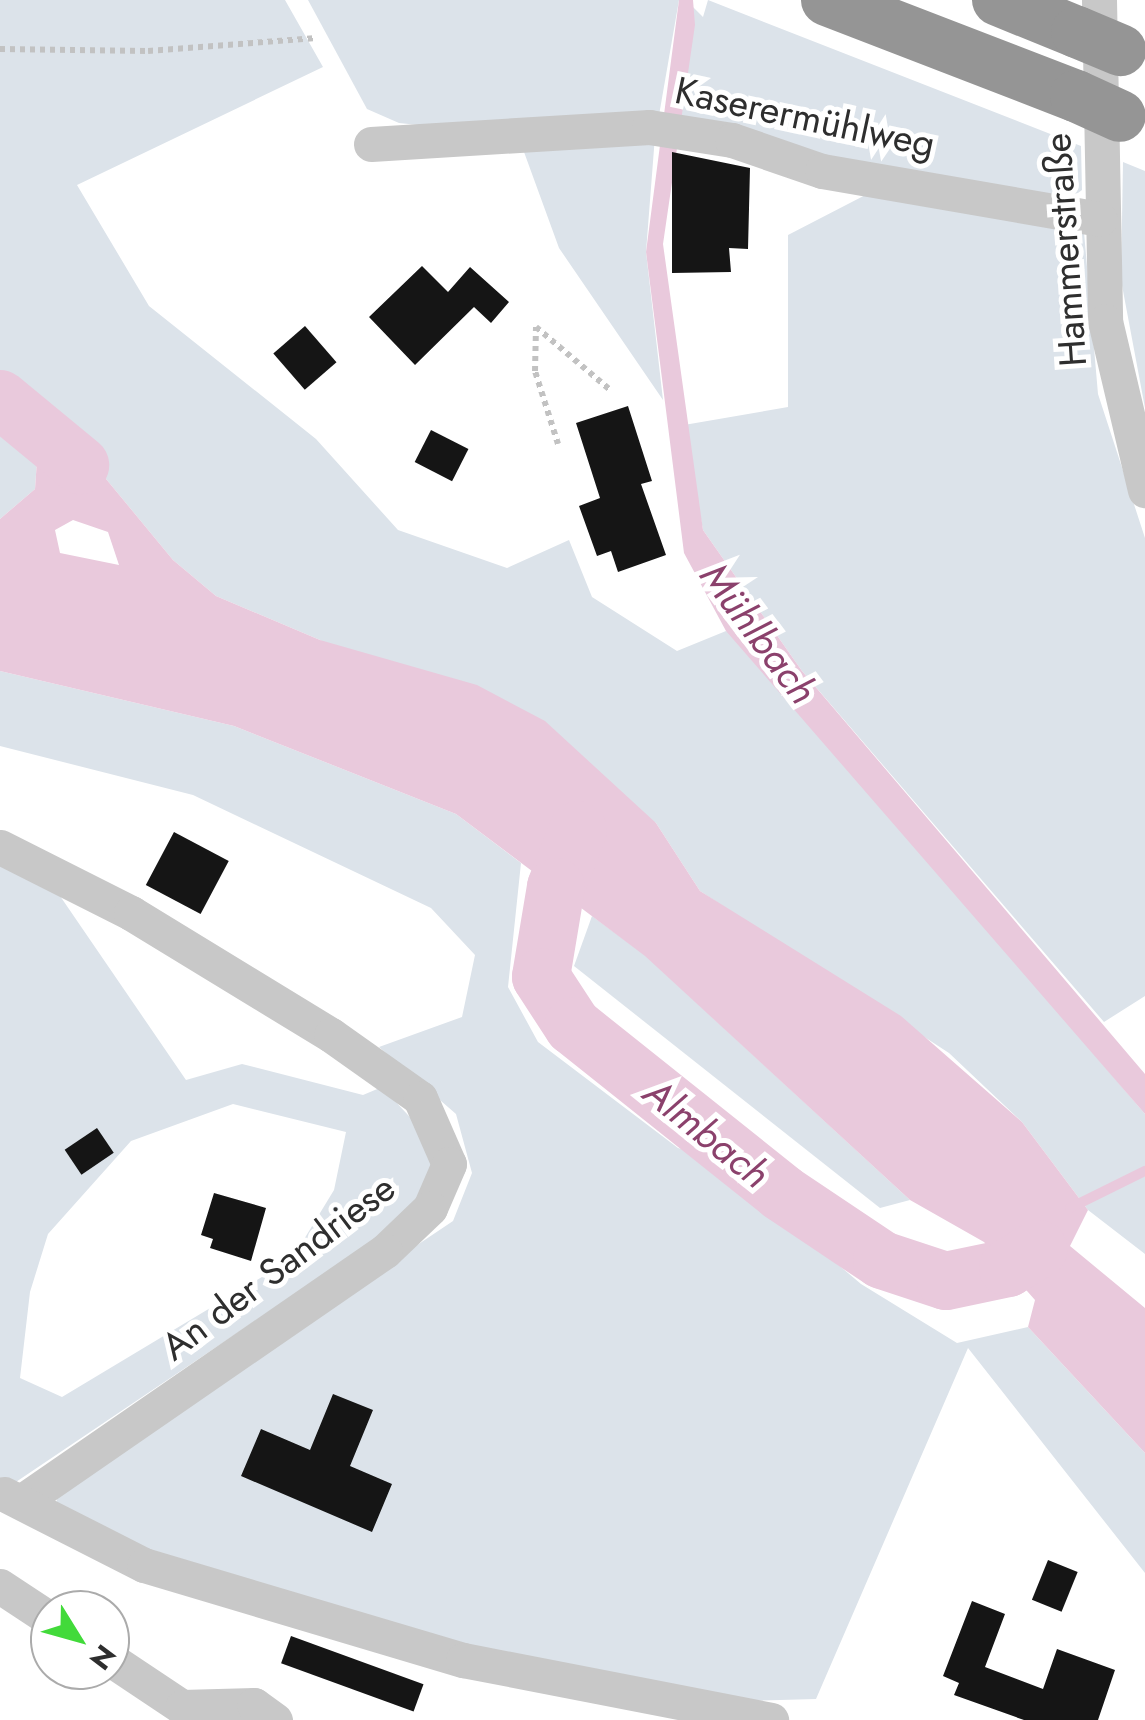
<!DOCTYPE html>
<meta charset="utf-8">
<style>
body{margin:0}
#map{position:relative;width:1145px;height:1720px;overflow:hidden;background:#fff;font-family:Jost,sans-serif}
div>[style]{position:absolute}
.green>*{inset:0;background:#dce3ea}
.water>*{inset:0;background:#e9c9dc}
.stream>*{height:10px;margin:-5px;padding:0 5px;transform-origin:5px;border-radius:5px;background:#e9c9dc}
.river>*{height:58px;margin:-29px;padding:0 29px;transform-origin:29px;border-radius:29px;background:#e9c9dc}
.building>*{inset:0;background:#151515;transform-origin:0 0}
.path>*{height:6px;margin-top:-3px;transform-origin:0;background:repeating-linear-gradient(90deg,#c2c2c2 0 5px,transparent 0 10px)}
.minor>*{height:35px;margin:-17.5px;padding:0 17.5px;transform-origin:17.5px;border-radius:17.5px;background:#c8c8c8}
.highway>*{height:52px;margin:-26px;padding:0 26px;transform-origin:26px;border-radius:26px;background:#959595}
.highway-bridge>*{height:52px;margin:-26px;padding:0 26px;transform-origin:26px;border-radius:26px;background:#959595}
span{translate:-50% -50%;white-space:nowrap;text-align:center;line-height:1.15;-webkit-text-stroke:10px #fff;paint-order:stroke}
.street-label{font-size:38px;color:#2e2e2e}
.water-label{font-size:40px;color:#8b416c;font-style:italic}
.north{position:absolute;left:30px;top:1590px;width:100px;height:100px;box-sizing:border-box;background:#fff;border:2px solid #ababab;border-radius:50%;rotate:127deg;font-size:28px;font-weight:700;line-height:40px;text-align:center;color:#2e2e2e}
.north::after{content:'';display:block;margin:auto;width:35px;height:45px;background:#42da3a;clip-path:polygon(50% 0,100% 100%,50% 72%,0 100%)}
</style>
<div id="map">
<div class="green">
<i style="clip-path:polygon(0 0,285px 0,323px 67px,77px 185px,149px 306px,316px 439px,398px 530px,507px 568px,569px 540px,592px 597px,677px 651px,726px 631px,739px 637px,1145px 1114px,1145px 1254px,1088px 1210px,1022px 1122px,949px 1053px,700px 891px,656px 823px,320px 640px,216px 596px,173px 560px,40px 399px,24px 433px,37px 460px,35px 489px,0 519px)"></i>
<i style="clip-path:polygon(308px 0,679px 0,658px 121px,477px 131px,399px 123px,367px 109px)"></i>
<i style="clip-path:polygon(708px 0,1081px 146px,1082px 190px,1067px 201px,1010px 195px,679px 123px,691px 5px,703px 17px)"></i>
<i style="clip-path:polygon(655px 136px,646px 252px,663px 400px,559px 248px,524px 152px)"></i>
<i style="clip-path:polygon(1123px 162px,1145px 171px,1145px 408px,1121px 280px)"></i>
<i style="clip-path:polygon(877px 189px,1084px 232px,1098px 394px,1145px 538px,1145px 996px,1104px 1022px,802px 671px,703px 530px,684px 425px,788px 407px,788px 235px)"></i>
<i style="clip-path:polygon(0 671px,234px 726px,456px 814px,521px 863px,508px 987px,538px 1042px,678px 1148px,713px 1159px,861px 1284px,957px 1343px,1028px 1327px,1145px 1453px,1145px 1573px,968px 1348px,816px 1699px,745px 1701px,509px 1661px,152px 1553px,55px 1507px,61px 1484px,453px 1221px,472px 1173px,456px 1114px,379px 1047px,462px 1017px,475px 955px,431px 908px,193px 795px,0 746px)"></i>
<i style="clip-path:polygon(evenodd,0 858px,45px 874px,186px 1080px,242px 1064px,363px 1095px,382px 1087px,420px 1128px,432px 1165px,418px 1200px,387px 1232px,10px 1486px,0 1481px,0 858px,233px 1104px,346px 1132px,334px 1190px,292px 1259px,62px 1397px,20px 1378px,30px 1292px,48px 1234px,131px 1141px,233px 1104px)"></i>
<i style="clip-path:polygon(592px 916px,645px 955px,910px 1200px,880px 1208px,574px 966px)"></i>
</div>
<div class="water">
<i style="clip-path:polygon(679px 0,693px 0,695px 25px,663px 244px,703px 530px,802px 671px,1145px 1074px,1145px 1114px,726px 631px,684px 553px,646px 252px)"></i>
<i style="clip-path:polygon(evenodd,40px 399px,173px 560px,216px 596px,320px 640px,477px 685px,545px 721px,656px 823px,700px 891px,901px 1016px,1022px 1122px,1088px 1210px,1070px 1246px,1145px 1308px,1145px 1453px,1028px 1327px,1035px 1300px,984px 1242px,910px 1200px,645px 956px,456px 814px,234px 726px,0 671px,0 519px,35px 489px,37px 460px,24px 433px,26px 412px,40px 399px,73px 520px,108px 532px,119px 565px,60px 553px,55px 530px,73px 520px)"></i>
</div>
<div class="stream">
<i style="left:1070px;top:1208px;width:84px;rotate:-26.3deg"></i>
</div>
<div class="river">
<i style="left:0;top:399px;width:104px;rotate:39.5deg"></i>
<i style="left:578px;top:830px;width:61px;rotate:111.1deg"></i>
<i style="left:556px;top:887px;width:91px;rotate:99.5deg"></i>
<i style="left:541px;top:977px;width:59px;rotate:56.9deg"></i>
<i style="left:573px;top:1026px;width:268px;rotate:38.6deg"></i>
<i style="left:782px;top:1193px;width:120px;rotate:33.8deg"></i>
<i style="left:882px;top:1260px;width:67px;rotate:18.2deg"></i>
<i style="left:946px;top:1281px;width:63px;rotate:-11.8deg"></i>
<i style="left:1008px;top:1268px;width:36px;rotate:-32deg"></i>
</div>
<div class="building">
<i style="clip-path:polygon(672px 152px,750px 168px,748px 249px,729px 248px,731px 272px,672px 273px)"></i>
<i style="clip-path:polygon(422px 266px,448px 292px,470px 267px,509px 302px,491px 323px,474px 307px,415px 365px,369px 317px)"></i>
<i style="left:305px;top:326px;width:48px;height:42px;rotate:49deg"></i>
<i style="clip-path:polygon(628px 406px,652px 481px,641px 484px,666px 555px,618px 572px,611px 551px,597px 556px,579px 506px,600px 498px,576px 423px)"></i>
<i style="left:431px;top:430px;width:42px;height:36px;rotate:27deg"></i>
<i style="left:174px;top:832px;width:62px;height:60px;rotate:28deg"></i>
<i style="left:97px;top:1128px;width:30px;height:39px;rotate:56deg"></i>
<i style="clip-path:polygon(214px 1193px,266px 1208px,251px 1261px,210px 1248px,213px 1239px,201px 1235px)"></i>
<i style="clip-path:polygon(333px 1394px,373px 1410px,350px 1466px,392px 1484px,372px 1532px,241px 1476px,261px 1429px,310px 1450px)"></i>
<i style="left:1048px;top:1560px;width:32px;height:43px;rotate:22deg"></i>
<i style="clip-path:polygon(972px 1601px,1005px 1614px,985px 1667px,1043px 1689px,1057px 1649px,1115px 1670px,1098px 1720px,1024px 1720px,954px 1695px,959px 1683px,943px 1676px)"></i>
<i style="left:291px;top:1636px;width:141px;height:29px;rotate:20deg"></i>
</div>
<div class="path">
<i style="left:0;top:49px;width:148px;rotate:0.8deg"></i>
<i style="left:148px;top:51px;width:169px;rotate:-4.4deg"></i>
<i style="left:558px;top:444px;width:77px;rotate:-107.5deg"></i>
<i style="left:535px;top:371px;width:44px;rotate:-88.7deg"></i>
<i style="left:536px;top:327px;width:96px;rotate:40.3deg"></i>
</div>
<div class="minor">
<i style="left:1099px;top:0;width:321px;rotate:88.9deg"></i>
<i style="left:1105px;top:321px;width:174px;rotate:76.7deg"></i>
<i style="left:371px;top:144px;width:279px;rotate:-3.5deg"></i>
<i style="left:649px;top:127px;width:84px;rotate:8.9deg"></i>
<i style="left:732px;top:140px;width:95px;rotate:19deg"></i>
<i style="left:822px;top:171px;width:282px;rotate:9.8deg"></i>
<i style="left:0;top:847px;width:147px;rotate:26.7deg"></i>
<i style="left:131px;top:913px;width:234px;rotate:31.4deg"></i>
<i style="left:331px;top:1035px;width:109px;rotate:35.3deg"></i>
<i style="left:420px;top:1098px;width:72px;rotate:66.3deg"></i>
<i style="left:449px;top:1164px;width:48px;rotate:113.4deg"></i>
<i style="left:430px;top:1208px;width:62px;rotate:136.3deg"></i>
<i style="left:385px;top:1251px;width:442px;rotate:145.4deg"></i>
<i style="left:4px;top:1494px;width:157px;rotate:26.9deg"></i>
<i style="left:144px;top:1565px;width:333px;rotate:16.6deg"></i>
<i style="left:463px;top:1660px;width:314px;rotate:11deg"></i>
<i style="left:0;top:1586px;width:60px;rotate:33.4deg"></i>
<i style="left:110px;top:1659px;width:87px;rotate:33.7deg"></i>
<i style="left:182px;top:1707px;width:72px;rotate:-1.6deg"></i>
<i style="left:254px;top:1705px;width:26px;rotate:36deg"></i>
</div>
<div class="highway">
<i style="left:827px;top:0;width:267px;rotate:21.1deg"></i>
<i style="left:998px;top:0;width:85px;rotate:22.1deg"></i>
</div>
<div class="highway-bridge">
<i style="left:1077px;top:32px;width:47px;rotate:22.7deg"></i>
<i style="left:1076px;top:96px;width:48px;rotate:24.4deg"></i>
</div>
<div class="street-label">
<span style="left:805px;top:117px;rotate:12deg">Kaserermühlweg</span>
<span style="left:1065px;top:250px;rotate:-94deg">Hammerstraße</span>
<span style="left:278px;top:1267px;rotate:-37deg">An der Sandriese</span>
</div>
<div class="water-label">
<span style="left:759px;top:633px;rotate:53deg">Mühlbach</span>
<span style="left:707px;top:1133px;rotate:39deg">Almbach</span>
</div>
<div class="north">N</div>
</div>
